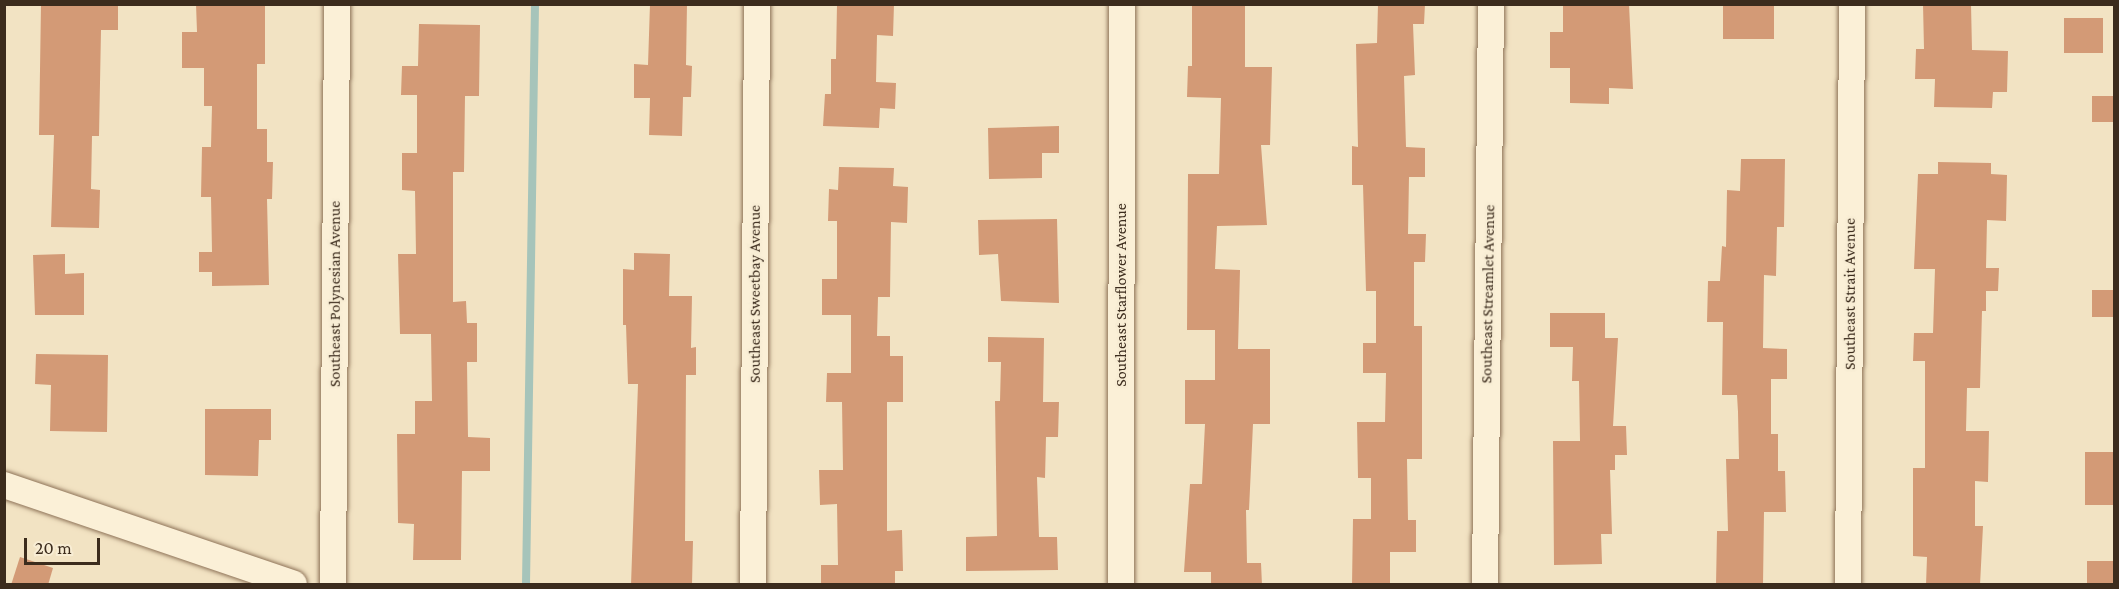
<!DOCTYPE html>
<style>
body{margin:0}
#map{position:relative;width:2119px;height:589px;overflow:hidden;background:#f2e3c3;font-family:"Crimson Pro",serif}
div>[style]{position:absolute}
.stream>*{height:8px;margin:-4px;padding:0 4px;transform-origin:4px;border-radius:4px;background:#a6c4ba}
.building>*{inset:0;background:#d39a76;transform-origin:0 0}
.roads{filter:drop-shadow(0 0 2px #8e7358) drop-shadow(0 0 2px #8e7358)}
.minor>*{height:26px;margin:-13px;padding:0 13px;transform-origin:13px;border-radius:13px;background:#fbf0d7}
span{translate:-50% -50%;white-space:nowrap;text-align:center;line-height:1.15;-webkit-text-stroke:5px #f8edd4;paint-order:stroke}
.street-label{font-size:16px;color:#3c2c1d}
.frame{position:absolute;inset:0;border:6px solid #3c2c1d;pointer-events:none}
.scale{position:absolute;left:24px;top:538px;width:76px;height:27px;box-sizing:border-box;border:3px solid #3c2c1d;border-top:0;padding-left:8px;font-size:18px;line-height:21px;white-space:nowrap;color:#3c2c1d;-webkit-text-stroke:4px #f8edd4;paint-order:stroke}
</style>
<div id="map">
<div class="stream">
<i style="left:526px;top:584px;width:580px;rotate:-89.11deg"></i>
</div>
<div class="building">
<i style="clip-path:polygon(41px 4px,118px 4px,118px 30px,101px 30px,99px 136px,92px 136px,91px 189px,100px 190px,99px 228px,51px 227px,54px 135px,39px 135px)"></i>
<i style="clip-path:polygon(196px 4px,265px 4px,265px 64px,257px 64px,257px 129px,267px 129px,267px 162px,273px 162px,272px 199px,267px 199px,269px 285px,212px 286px,212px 272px,199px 272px,199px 252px,212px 252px,211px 197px,201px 197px,202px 147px,211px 147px,212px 106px,204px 106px,204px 68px,182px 68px,182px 32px,197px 32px)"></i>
<i style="clip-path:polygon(650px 4px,687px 4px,686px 65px,692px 66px,691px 97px,683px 97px,682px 136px,649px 135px,650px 98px,634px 98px,634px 64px,648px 65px)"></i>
<i style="clip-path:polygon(837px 4px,894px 4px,893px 36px,877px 35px,876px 82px,896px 83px,895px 109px,880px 108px,879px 128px,823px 126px,825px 94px,831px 94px,831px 59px,836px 59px)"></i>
<i style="clip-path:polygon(1192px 4px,1245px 4px,1245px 67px,1272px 67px,1270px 145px,1261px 145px,1267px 225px,1217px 226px,1215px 269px,1240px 270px,1238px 349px,1270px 349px,1270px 424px,1253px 424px,1249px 510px,1246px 510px,1247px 563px,1261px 563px,1262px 585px,1211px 585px,1211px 572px,1184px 572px,1190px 484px,1202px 484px,1205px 424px,1185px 424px,1185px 380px,1215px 380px,1215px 330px,1187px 330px,1188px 174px,1219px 174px,1221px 98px,1187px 97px,1188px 66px,1192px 66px)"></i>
<i style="clip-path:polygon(1378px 4px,1425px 4px,1424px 24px,1413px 24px,1415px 75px,1404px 76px,1406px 147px,1425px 148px,1425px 177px,1409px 177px,1408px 234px,1426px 234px,1425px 262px,1414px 262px,1414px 326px,1422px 326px,1422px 459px,1407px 459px,1408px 520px,1416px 520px,1416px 552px,1390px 552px,1390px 585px,1352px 585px,1353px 519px,1371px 519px,1371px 478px,1358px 478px,1357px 422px,1385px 422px,1386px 373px,1363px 373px,1363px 343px,1376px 343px,1376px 291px,1366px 291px,1363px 185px,1352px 185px,1352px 146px,1358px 147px,1356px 44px,1377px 43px)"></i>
<i style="clip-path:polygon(1563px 4px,1629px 4px,1633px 89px,1609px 88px,1609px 104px,1570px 103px,1570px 68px,1550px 68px,1550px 32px,1563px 32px)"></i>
<i style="left:1723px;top:4px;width:51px;height:35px"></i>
<i style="clip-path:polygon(1923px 4px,1971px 4px,1972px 50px,2008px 51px,2007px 92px,1993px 92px,1992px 108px,1934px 107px,1935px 79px,1915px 79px,1916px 49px,1924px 49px)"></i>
<i style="left:2064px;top:18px;width:39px;height:35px"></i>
<i style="clip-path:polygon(419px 24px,480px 25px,479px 96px,465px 96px,464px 172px,453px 172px,453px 302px,466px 301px,467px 323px,477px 323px,477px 362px,467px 362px,468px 437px,490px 438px,490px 471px,462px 471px,461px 560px,413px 560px,414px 524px,398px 523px,397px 434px,415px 434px,415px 401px,432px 401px,431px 334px,400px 334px,398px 254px,416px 254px,415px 191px,402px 190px,402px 153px,417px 153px,417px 95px,401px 95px,402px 66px,418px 66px)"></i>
<i style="left:2092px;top:96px;width:23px;height:26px"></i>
<i style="clip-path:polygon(1059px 126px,1059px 153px,1042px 153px,1042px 178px,989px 179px,988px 128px)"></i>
<i style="clip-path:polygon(1741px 159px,1785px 159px,1784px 227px,1777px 227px,1776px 276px,1764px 275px,1763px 348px,1787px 349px,1787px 379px,1771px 379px,1771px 434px,1778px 434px,1778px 471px,1785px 471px,1786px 512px,1764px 512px,1763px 585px,1716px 585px,1717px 531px,1728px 531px,1726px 459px,1739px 459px,1738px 412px,1737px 395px,1722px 395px,1723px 322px,1707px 322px,1708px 281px,1720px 281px,1722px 246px,1726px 247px,1727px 190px,1740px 191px)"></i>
<i style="clip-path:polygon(1938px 162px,1991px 163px,1991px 174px,2007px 175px,2006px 221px,1987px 220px,1986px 268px,1999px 268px,1998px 291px,1986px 291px,1986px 311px,1982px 311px,1980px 388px,1967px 388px,1966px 431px,1989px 431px,1988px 482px,1975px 481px,1975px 526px,1983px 526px,1980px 585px,1926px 585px,1927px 557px,1913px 556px,1913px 468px,1925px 468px,1925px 361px,1913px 361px,1914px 333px,1933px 333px,1935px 269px,1914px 269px,1918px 174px,1938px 174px)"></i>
<i style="clip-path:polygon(839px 167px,894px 168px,893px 186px,908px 187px,907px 223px,891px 222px,890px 297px,878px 297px,877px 336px,890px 336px,890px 356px,903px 356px,903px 402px,887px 402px,887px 531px,902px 530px,903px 571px,895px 571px,895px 585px,821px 585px,821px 565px,838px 565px,837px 504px,820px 505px,819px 470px,843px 470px,842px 402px,826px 402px,827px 373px,851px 373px,851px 315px,822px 315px,822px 279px,837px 279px,837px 221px,828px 221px,829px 189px,838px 190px)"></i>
<i style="clip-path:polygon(1057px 219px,1059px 303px,1001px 301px,998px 254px,979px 255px,978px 220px)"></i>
<i style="clip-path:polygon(634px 253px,670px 254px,669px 296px,692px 296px,691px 348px,696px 347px,696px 375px,686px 375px,685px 541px,693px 541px,692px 585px,631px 585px,638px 384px,628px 384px,626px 325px,623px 325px,623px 269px,634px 270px)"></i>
<i style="clip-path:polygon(65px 254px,65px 274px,84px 273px,84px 315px,35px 315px,33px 255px)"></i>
<i style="left:2092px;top:290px;width:23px;height:27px"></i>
<i style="clip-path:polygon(1550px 313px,1605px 313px,1605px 338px,1618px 338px,1613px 426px,1626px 426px,1627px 455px,1615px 455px,1615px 470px,1610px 470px,1612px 534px,1601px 534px,1602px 564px,1554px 565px,1553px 441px,1580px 441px,1579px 381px,1572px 381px,1573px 347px,1550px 347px)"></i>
<i style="clip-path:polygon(988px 337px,1044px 338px,1043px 402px,1059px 402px,1058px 437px,1046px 437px,1045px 478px,1037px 477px,1039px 537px,1057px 537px,1058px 570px,966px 571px,966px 537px,997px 536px,995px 401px,1000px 401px,1001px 362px,988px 362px)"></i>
<i style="clip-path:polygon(36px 354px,108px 355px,107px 432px,50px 431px,51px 385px,35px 384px)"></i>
<i style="clip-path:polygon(205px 409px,271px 409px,271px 440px,259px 440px,258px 476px,205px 475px)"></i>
<i style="left:2115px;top:452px;width:53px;height:30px;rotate:90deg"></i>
<i style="clip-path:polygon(20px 557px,53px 568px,48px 585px,11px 585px)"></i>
<i style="left:2087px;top:561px;width:28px;height:24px"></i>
</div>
<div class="roads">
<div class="minor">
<i style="left:4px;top:485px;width:306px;rotate:18.8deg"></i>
<i style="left:333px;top:584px;width:580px;rotate:-89.6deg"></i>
<i style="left:753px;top:584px;width:580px;rotate:-89.6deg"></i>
<i style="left:1121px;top:584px;width:580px;rotate:-89.9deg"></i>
<i style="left:1485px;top:584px;width:580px;rotate:-89.41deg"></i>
<i style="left:1848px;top:584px;width:580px;rotate:-89.6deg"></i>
</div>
</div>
<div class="street-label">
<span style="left:335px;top:294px;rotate:-90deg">Southeast Polynesian Avenue</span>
<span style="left:755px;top:294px;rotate:-90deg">Southeast Sweetbay Avenue</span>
<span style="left:1488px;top:294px;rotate:-89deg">Southeast Streamlet Avenue</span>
<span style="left:1850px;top:294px;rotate:-90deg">Southeast Strait Avenue</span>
<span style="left:1121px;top:295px;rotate:-90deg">Southeast Starflower Avenue</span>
</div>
<div class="frame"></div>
<div class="scale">20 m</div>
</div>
